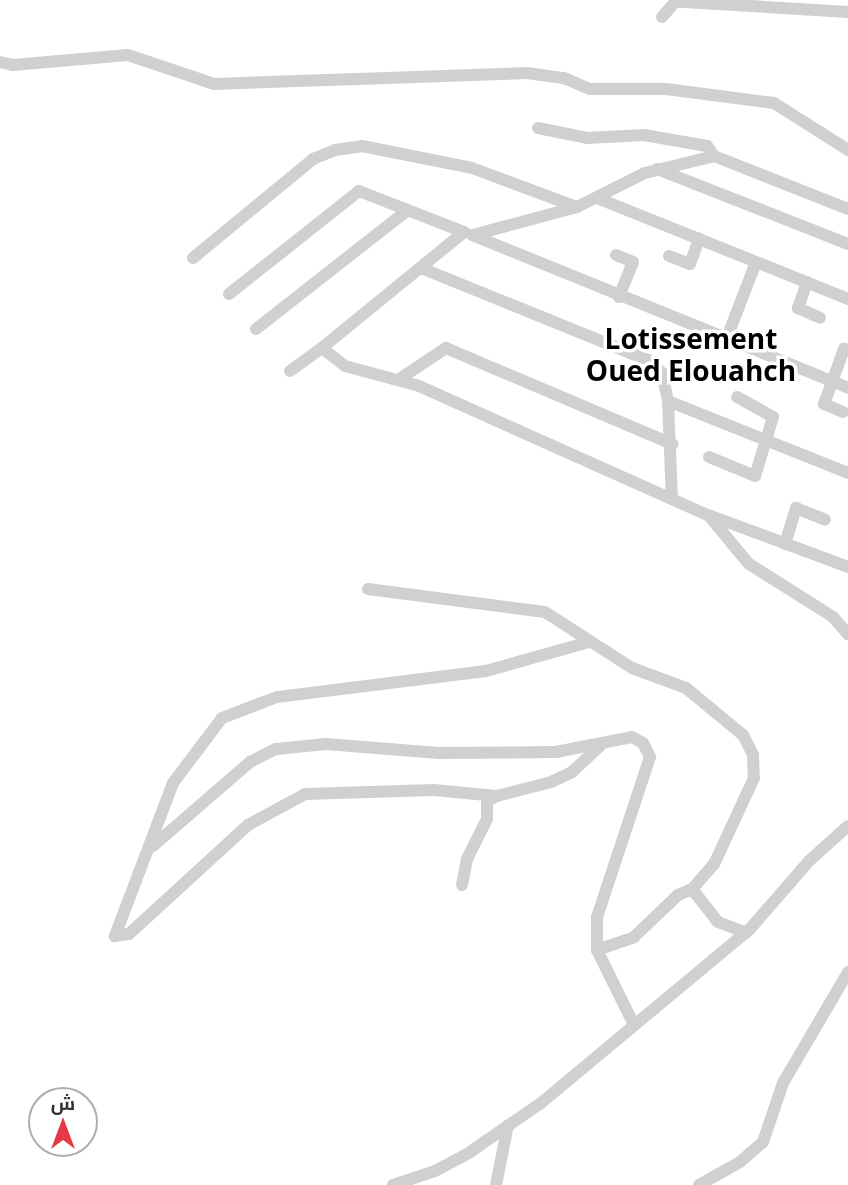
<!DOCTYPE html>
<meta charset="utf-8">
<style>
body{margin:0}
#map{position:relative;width:848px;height:1185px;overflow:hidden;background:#fff;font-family:"Open Sans",Cairo,sans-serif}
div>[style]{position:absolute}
.street>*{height:12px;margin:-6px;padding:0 6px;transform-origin:6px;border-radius:6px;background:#d0d0d0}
span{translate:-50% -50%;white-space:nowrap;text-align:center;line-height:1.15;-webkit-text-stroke:7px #fff;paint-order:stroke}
.quarter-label{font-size:28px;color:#000;font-weight:700}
.north{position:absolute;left:28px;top:1087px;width:70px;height:70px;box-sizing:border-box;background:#fff;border:2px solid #adadad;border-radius:50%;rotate:0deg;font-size:19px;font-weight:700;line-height:28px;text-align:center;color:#333}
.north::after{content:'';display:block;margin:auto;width:24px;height:32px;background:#e63946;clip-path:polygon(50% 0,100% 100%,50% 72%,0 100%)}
</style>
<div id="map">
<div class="street">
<i style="left:662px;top:17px;width:20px;rotate:-49deg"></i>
<i style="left:675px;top:2px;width:10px"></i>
<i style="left:685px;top:2px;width:163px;rotate:3.5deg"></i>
<i style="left:0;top:62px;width:13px;rotate:13deg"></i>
<i style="left:13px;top:65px;width:115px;rotate:-5deg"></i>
<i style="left:128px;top:55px;width:91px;rotate:18.6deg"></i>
<i style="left:214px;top:84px;width:313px;rotate:-2deg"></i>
<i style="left:527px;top:73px;width:37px;rotate:8deg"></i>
<i style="left:564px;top:78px;width:28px;rotate:23deg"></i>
<i style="left:590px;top:89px;width:76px"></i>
<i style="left:666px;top:89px;width:109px;rotate:7.4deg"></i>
<i style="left:774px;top:103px;width:88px;rotate:32.4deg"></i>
<i style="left:538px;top:128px;width:50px;rotate:11.5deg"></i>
<i style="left:587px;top:138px;width:57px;rotate:-3deg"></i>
<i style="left:644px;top:135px;width:64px;rotate:9.9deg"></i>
<i style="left:707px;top:146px;width:12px;rotate:55deg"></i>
<i style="left:657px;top:169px;width:205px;rotate:21.4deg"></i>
<i style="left:597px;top:198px;width:271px;rotate:21.9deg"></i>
<i style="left:577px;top:207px;width:76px;rotate:-26.6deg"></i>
<i style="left:645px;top:173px;width:71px;rotate:-13.8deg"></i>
<i style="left:714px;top:156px;width:144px;rotate:21.6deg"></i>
<i style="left:472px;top:235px;width:406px;rotate:22.1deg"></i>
<i style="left:616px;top:255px;width:18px;rotate:22deg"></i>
<i style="left:633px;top:262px;width:38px;rotate:112deg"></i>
<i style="left:669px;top:256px;width:22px;rotate:21deg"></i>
<i style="left:690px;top:264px;width:27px;rotate:-70deg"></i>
<i style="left:193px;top:258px;width:156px;rotate:-39.5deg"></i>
<i style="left:313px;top:159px;width:24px;rotate:-22deg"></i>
<i style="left:335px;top:150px;width:27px;rotate:-8deg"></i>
<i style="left:362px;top:146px;width:112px;rotate:11.3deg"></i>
<i style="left:472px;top:168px;width:112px;rotate:20.4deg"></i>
<i style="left:577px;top:207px;width:108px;rotate:164.9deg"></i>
<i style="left:421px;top:268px;width:245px;rotate:22.1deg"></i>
<i style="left:648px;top:360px;width:19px;rotate:43deg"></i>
<i style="left:662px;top:373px;width:29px;rotate:78deg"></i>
<i style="left:668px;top:401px;width:194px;rotate:21.8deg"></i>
<i style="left:807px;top:282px;width:28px;rotate:109deg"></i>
<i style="left:798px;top:308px;width:24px;rotate:24deg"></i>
<i style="left:229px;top:294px;width:166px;rotate:-38.4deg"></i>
<i style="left:359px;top:191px;width:113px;rotate:21.3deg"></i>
<i style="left:464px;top:232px;width:183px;rotate:140.8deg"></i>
<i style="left:322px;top:348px;width:29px;rotate:38deg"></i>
<i style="left:345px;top:366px;width:77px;rotate:15.1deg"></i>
<i style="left:419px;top:386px;width:318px;rotate:24.1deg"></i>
<i style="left:709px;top:516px;width:62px;rotate:50.2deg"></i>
<i style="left:749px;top:564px;width:99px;rotate:32.2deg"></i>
<i style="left:833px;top:617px;width:23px;rotate:49deg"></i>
<i style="left:256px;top:329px;width:193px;rotate:-38.1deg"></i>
<i style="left:728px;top:335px;width:78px;rotate:-69deg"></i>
<i style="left:290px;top:371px;width:39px;rotate:-36deg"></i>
<i style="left:398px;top:380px;width:58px;rotate:-33.7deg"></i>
<i style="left:446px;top:348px;width:246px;rotate:23deg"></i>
<i style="left:668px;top:401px;width:98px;rotate:87.7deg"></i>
<i style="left:843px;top:412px;width:21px;rotate:-157deg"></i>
<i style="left:824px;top:404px;width:59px;rotate:-70deg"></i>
<i style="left:844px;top:349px;width:4px;rotate:14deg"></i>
<i style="left:709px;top:457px;width:50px;rotate:22.4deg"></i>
<i style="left:755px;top:476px;width:62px;rotate:-73deg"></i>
<i style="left:773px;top:417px;width:41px;rotate:-150.9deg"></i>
<i style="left:711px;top:516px;width:146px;rotate:20.4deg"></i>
<i style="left:785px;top:544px;width:38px;rotate:-73deg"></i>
<i style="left:796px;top:508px;width:31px;rotate:22deg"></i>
<i style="left:368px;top:589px;width:178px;rotate:7.4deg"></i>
<i style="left:545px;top:612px;width:103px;rotate:32.8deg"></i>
<i style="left:632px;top:668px;width:58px;rotate:20.3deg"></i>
<i style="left:686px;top:688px;width:74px;rotate:39.5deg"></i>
<i style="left:743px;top:735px;width:22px;rotate:63deg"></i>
<i style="left:753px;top:755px;width:23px;rotate:88deg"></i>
<i style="left:754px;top:778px;width:95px;rotate:114.9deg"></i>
<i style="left:714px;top:864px;width:33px;rotate:131deg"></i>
<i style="left:692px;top:889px;width:42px;rotate:51.8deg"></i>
<i style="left:718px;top:922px;width:30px;rotate:21deg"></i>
<i style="left:589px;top:642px;width:107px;rotate:164.3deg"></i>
<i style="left:486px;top:671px;width:211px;rotate:172.9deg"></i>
<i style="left:277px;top:697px;width:59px;rotate:159.1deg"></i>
<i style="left:222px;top:718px;width:81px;rotate:127deg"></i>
<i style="left:173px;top:783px;width:164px;rotate:110.8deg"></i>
<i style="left:115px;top:936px;width:14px;rotate:-8deg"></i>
<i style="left:129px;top:934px;width:161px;rotate:-42.5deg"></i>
<i style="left:248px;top:825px;width:65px;rotate:-28.5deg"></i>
<i style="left:305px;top:794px;width:129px;rotate:-1.8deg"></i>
<i style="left:434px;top:790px;width:63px;rotate:5.4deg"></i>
<i style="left:497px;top:796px;width:56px;rotate:-14.5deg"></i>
<i style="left:551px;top:782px;width:23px;rotate:-25deg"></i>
<i style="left:572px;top:772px;width:38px;rotate:-43deg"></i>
<i style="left:153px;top:846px;width:128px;rotate:-40.9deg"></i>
<i style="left:250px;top:762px;width:29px;rotate:-27deg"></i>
<i style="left:276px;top:749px;width:50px;rotate:-5.7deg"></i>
<i style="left:326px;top:744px;width:113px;rotate:4.6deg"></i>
<i style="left:439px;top:753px;width:117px;rotate:-0.5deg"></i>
<i style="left:556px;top:752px;width:77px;rotate:-11.2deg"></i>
<i style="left:632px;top:737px;width:13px;rotate:29deg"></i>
<i style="left:643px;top:743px;width:16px;rotate:63deg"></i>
<i style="left:650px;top:757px;width:169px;rotate:108.3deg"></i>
<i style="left:597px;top:917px;width:33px;rotate:90deg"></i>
<i style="left:597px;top:950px;width:84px;rotate:63.7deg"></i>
<i style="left:462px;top:885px;width:26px;rotate:-79deg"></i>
<i style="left:467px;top:859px;width:45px;rotate:-63.4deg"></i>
<i style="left:487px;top:819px;width:18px;rotate:-90deg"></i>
<i style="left:487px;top:801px;width:11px;rotate:-27deg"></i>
<i style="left:597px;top:950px;width:39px;rotate:-19deg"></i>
<i style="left:634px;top:937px;width:61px;rotate:-43.7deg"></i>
<i style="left:678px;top:895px;width:15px;rotate:-23deg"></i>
<i style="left:393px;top:1185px;width:44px;rotate:-18.4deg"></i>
<i style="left:435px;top:1171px;width:40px;rotate:-28deg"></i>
<i style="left:470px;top:1152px;width:86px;rotate:-34.6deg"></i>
<i style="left:541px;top:1103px;width:271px;rotate:-39.8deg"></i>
<i style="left:749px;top:930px;width:91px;rotate:-49deg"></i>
<i style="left:809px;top:861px;width:52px;rotate:-41.9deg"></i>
<i style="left:496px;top:1185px;width:61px;rotate:-78.7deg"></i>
<i style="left:699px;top:1185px;width:47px;rotate:-29.3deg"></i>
<i style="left:740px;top:1162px;width:30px;rotate:-41deg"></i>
<i style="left:763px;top:1142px;width:62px;rotate:-71.3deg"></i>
<i style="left:783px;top:1083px;width:129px;rotate:-59.6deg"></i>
</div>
<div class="quarter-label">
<span style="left:691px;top:354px">Lotissement<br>Oued Elouahch</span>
</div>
<div class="north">ش</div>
</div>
